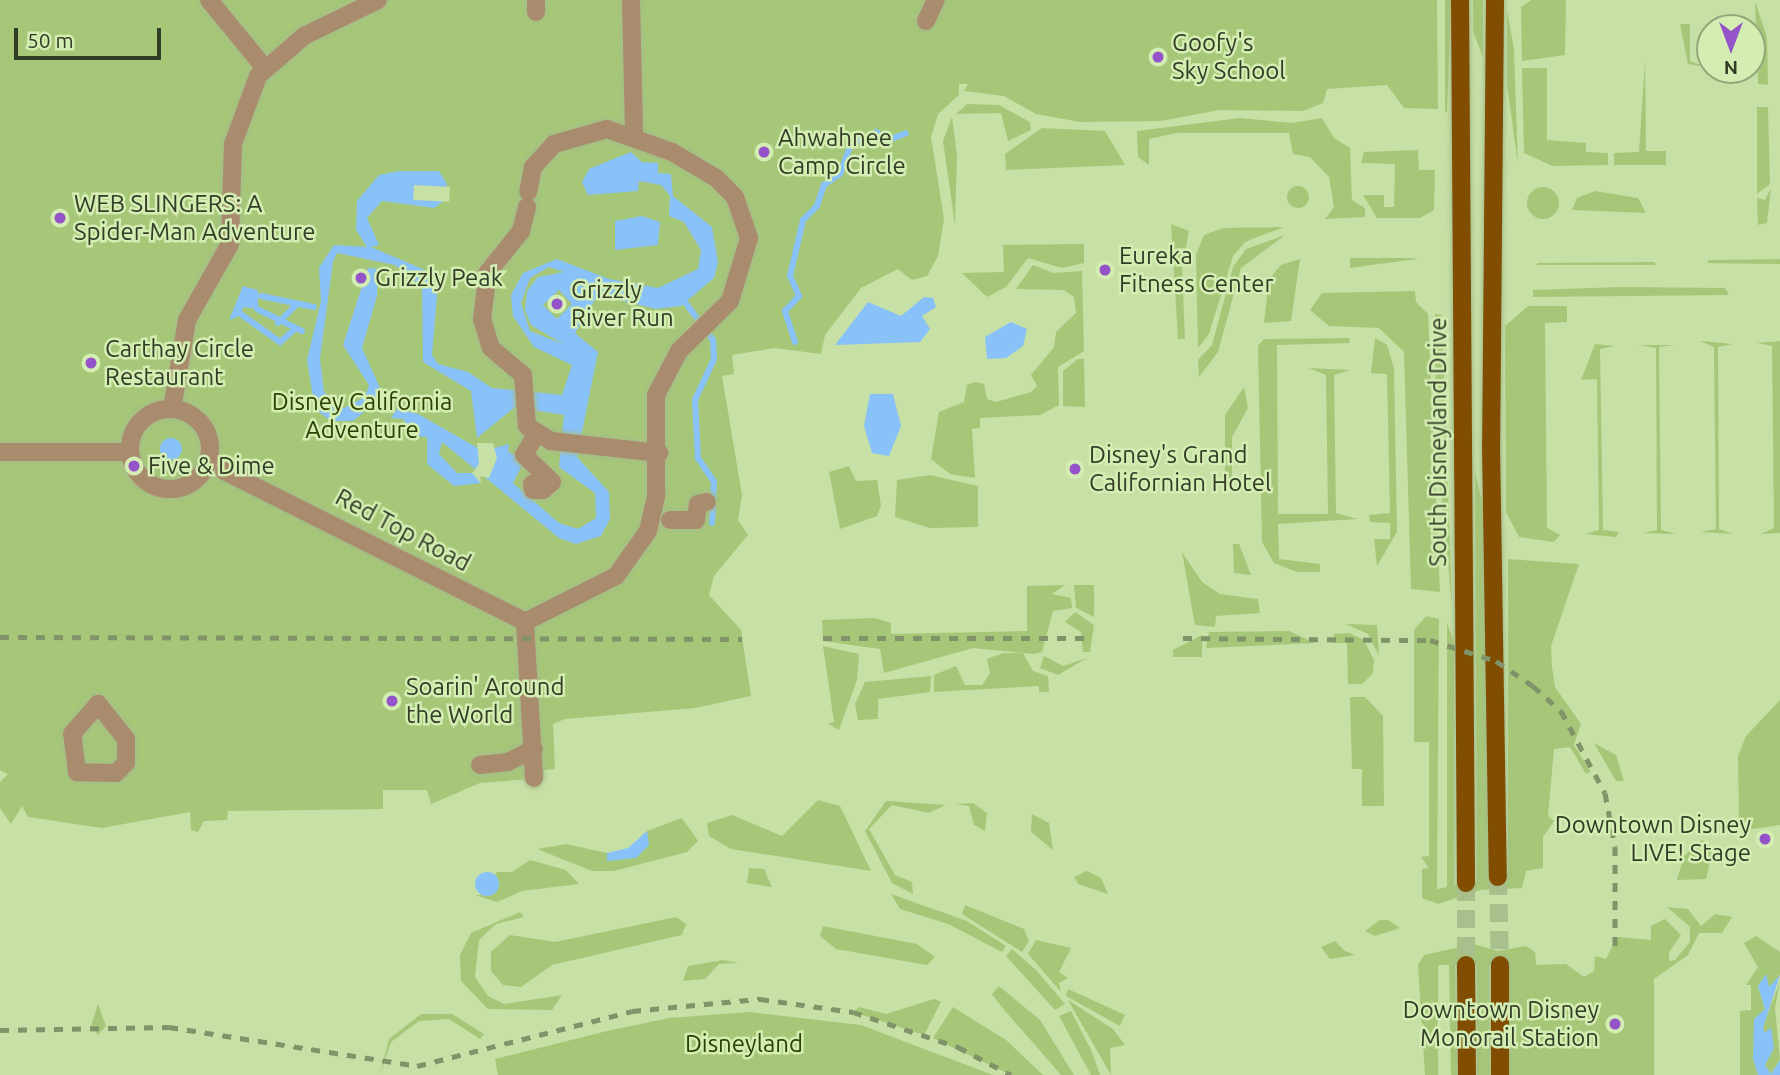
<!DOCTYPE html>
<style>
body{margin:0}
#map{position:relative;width:1780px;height:1075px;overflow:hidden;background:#c6e0a6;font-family:Ubuntu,sans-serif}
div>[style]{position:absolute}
.green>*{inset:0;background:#a6c778}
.round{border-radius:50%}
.water>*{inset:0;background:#88c2f8}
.pier>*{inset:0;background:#c6e0a6;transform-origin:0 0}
.stream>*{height:6px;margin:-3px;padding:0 3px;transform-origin:3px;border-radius:3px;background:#88c2f8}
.major-tunnel>*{height:18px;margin-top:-9px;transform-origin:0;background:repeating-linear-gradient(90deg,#a9bf8c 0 18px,transparent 0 27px)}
.roads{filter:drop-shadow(0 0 2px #a6bc8a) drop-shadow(0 0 2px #a6bc8a)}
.minor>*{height:18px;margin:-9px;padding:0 9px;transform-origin:9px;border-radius:9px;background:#a98c6e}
.minor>.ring{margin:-9px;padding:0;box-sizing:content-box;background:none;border:18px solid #a98c6e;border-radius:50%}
.major>*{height:18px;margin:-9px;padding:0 9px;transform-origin:9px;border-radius:9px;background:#814d00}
.rail>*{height:5px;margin-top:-2.5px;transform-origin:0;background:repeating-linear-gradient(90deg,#809369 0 9px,transparent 0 18px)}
.dots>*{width:19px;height:19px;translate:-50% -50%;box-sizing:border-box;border:4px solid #d3edb2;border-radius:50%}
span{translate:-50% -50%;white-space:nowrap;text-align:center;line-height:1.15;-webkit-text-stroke:5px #d3edb2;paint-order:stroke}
.poi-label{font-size:24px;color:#333d26}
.left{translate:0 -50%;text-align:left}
.right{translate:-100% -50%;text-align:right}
.park-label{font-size:24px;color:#2c4100}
.street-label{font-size:24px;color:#333d26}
.north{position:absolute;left:1696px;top:14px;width:70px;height:70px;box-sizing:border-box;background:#d3edb2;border:2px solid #93a77a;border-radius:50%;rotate:180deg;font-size:19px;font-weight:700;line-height:28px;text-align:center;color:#333d26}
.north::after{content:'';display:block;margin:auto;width:24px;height:32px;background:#9453c8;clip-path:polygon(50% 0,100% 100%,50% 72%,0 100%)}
.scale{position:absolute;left:14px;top:28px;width:147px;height:32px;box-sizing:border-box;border:4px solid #333d26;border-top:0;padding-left:9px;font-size:21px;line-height:24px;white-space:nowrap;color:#333d26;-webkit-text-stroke:5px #d3edb2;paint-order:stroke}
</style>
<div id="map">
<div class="green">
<i style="clip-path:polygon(0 0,1437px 0,1438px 109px,1404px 108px,1387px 85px,1327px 89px,1323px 103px,1303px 111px,1219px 110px,1161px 121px,1080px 122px,1036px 114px,1004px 96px,964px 91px,968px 84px,959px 84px,959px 95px,938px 114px,931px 137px,944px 219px,938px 256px,927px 276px,912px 280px,898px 269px,861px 288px,825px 335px,821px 354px,774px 348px,732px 355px,734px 374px,722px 376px,742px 495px,738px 520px,748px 535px,714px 576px,709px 595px,741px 630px,751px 696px,695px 708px,565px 719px,553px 724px,555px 769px,544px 770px,544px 778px,480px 783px,431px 804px,427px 790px,383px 790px,383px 809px,228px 811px,227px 820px,204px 821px,198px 832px,191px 830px,190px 812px,102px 828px,28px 817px,22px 806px,11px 824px,0 808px,0 782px,8px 774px,0 770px)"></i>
<i style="clip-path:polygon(1445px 0,1451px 0,1447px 112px,1445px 112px)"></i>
<i style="clip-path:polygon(1473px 0,1483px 0,1483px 57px,1473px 32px)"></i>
<i style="clip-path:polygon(1531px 0,1566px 0,1565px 55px,1522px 61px,1521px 7px)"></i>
<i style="clip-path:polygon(1755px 1px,1767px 37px,1768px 85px,1758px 84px)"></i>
<i style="clip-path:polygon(1507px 10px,1514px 49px,1518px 165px,1507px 84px)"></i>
<i style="clip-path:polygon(1680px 24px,1690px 24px,1690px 61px,1710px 68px,1688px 64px)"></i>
<i style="clip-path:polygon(1645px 61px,1646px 151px,1666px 151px,1666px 165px,1614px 165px,1614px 153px,1639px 152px)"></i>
<i style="clip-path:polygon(1522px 68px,1547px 68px,1547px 140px,1586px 143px,1586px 152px,1608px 153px,1608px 165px,1552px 166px,1524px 153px)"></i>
<i style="clip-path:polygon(967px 104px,999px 105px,1030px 122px,1031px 130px,1008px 141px,1001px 113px,956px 114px)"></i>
<i style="clip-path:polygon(1757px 107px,1768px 107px,1770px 184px,1757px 194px)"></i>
<i style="clip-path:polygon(952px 117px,957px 155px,955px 225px,943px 141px)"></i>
<i style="clip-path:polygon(1240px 118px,1292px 123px,1322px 118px,1334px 138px,1350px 148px,1352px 200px,1365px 208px,1365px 217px,1325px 219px,1334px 207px,1329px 177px,1310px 157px,1293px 154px,1289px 133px,1177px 133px,1149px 139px,1149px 165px,1138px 157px,1137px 131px)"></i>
<i style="clip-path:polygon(1042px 128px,1105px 131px,1125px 165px,1006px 170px,1005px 154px)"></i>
<i style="clip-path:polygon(1418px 150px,1419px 170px,1435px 170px,1434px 210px,1420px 218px,1377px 218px,1363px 195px,1384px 195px,1384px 207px,1394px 207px,1395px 164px,1361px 163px,1364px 152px)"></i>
<i class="round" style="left:1287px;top:186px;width:22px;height:22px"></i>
<i class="round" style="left:1527px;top:187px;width:32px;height:32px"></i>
<i style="clip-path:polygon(1771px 188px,1767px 223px,1758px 225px,1757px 198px,1765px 200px)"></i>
<i style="clip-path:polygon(1595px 191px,1638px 198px,1646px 213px,1572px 210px,1577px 198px)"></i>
<i style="clip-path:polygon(1171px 224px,1189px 231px,1182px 268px,1185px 339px,1178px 339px)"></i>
<i style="clip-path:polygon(1284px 227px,1245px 242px,1233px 256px,1209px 334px,1198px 348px,1196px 255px,1204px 235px,1223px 228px)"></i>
<i style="clip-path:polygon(1285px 235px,1241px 268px,1218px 352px,1199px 377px,1198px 360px,1212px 345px,1233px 267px,1246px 249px)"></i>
<i style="clip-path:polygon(1084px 244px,1084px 263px,1062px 268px,1028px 258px,1006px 287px,987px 297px,962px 273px,1004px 272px,1003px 245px)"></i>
<i style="clip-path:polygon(1350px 258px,1414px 258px,1417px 259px,1350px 268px)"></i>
<i style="clip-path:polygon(1300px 259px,1291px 321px,1264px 323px,1269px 279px,1281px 265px)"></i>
<i style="clip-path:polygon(1780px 259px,1780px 264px,1707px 263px,1709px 260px)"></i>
<i style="clip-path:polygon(1655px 262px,1656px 265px,1536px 265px,1538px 263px)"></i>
<i style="clip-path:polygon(1033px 265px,1053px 273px,1082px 271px,1084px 351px,1058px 367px,1059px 405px,1040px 415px,980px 418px,980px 428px,972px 429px,975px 478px,950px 474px,931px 459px,939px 412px,964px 402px,967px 385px,975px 382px,984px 384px,987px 399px,996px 402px,1031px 392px,1037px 386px,1031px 375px,1054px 347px,1056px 332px,1076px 313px,1074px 297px,1064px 290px,1016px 289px)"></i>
<i style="clip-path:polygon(1621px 287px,1725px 288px,1729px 295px,1533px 297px,1533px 290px)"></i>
<i style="clip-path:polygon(1415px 291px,1416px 302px,1428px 314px,1440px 592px,1411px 589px,1404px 352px,1379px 328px,1329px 326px,1310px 310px,1322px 293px)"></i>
<i style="clip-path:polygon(1528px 306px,1567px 306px,1567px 322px,1545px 323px,1547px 528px,1560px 535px,1554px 542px,1519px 537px,1506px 512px,1505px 326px)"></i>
<i style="clip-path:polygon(1435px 314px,1442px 315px,1452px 605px,1436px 440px)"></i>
<i style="clip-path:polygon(1349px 338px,1350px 343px,1277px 345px,1278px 514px,1328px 514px,1326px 375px,1309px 368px,1350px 370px,1334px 375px,1336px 513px,1357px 519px,1278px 524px,1279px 559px,1320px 564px,1320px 572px,1297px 572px,1274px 563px,1262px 542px,1258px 346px,1264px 339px)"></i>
<i style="clip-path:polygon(1375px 338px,1387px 345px,1394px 368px,1397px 532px,1377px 566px,1374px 539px,1390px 539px,1390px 523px,1370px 522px,1369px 515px,1390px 513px,1387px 374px,1371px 373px)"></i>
<i style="clip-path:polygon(1700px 341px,1733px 344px,1718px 347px,1719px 529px,1733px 534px,1701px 532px,1716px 529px,1714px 347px)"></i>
<i style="clip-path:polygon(1780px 341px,1780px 533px,1761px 534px,1774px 528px,1772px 346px,1757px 343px)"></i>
<i style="clip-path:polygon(1595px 344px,1616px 346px,1600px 349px,1603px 530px,1619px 532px,1616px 537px,1585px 534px,1599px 530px,1597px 379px,1581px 380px)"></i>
<i style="clip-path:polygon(1639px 345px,1674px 345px,1659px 347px,1661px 530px,1676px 534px,1643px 533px,1657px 530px,1656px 348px)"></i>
<i style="clip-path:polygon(1078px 359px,1084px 359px,1085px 407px,1063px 406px,1063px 371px)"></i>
<i style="clip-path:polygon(1244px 387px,1248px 408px,1232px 437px,1232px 479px,1225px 480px,1225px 415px)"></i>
<i style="clip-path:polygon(849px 466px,856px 481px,877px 480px,881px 506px,877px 516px,840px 529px,829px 472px)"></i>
<i style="clip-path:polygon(1475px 471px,1486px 520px,1488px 878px,1508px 874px,1508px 559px,1579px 564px,1551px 646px,1552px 667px,1555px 687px,1581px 724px,1574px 745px,1591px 772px,1586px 774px,1570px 747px,1554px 749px,1548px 816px,1554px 821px,1543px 837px,1543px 868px,1526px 871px,1522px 888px,1480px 890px,1438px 904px,1422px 898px,1422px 869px,1429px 868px,1421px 857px,1429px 856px,1429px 742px,1414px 742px,1414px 630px,1426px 616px,1439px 619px,1437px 889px,1447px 887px,1447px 623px,1454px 642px,1454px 885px,1477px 881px)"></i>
<i style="clip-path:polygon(930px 475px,978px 486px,978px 527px,930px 528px,895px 517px,897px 480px)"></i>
<i style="clip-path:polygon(1233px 544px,1239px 544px,1251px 575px,1234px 573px)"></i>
<i style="clip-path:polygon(1182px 552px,1202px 582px,1220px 594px,1258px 599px,1260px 613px,1216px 616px,1215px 627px,1195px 625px)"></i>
<i style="clip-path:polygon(1065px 585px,1052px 594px,1071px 598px,1072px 608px,1053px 611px,1042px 652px,1034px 654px,973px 648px,884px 673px,880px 649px,823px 641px,822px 620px,875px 618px,891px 623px,891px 634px,1027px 631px,1027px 586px)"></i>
<i style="clip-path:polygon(1074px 585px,1094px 585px,1094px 617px,1076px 608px)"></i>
<i style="clip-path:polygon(1075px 612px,1094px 625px,1090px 652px,1083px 652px,1081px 632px,1065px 622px)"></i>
<i style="clip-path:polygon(1346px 624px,1377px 625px,1379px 656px,1368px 634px)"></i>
<i style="clip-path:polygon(1289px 631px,1315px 643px,1206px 648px,1209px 632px)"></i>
<i style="clip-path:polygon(1349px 633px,1364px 640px,1374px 660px,1373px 673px,1362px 684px,1348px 684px,1347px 643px,1334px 643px,1334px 634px)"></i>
<i style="clip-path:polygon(1202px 635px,1202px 657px,1173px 657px,1173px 650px)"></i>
<i style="clip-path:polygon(823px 646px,859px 654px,857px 680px,839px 730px,828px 724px,834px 722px)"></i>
<i style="clip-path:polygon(1003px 653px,1023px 653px,1033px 671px,1048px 676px,1049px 692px,1039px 692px,1039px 686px,934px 692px,934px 675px,956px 666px,965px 685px,982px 685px,990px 673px,987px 659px)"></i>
<i style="clip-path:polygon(1044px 656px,1063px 666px,1087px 658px,1058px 675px,1040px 668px)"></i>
<i style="clip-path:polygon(931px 676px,930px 692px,878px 699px,878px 719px,858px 720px,855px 704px,865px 682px)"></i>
<i style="clip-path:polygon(1350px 697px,1365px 697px,1383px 716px,1384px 806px,1362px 806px,1362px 769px,1352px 769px)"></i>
<i style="clip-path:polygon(1780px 700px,1780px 825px,1745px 830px,1739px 821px,1738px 756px,1746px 736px)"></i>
<i style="clip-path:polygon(1594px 743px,1616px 755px,1624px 781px,1616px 781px)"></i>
<i style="clip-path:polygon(818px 800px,840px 806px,871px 871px,731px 849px,709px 836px,707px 823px,732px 815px,782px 836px)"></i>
<i style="clip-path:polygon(886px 801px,946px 805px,928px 813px,892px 805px,869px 829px,895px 875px,912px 882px,913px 894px,892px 883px,865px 831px)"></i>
<i style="clip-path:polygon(973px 803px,987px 813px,985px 831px,974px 825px,969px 806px,955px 804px)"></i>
<i style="clip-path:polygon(1032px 814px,1049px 823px,1053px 850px,1031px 832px)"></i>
<i style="clip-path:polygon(682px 818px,698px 841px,687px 852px,614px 871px,592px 871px,537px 849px,566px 844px,607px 853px,608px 861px,648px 845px,647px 831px)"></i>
<i style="clip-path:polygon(1702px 840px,1713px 848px,1706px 879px,1677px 880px,1684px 856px)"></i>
<i style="clip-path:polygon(530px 860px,566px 870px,579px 884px,522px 891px,497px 902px,475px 895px,483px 895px,497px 872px,512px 872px)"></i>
<i style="clip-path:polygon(749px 868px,764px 869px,772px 887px,747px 883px)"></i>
<i style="clip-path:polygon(1087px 871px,1101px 878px,1108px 894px,1078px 884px,1074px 877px)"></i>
<i style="clip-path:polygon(891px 894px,967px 921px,1006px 946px,1002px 952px,948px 924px,900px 909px)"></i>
<i style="clip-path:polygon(965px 905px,1024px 929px,1029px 941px,1022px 952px,962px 914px)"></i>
<i style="clip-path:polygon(1667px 907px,1688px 909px,1701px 926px,1715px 914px,1732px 917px,1722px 933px,1699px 933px,1688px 955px,1654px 979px,1654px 1075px,1508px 1075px,1507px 965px,1489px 965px,1490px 1075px,1477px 1075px,1477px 965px,1455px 965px,1457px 1075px,1451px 1075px,1449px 965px,1438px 965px,1438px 1075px,1425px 1075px,1418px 965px,1424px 955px,1473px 944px,1498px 951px,1526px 946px,1535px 952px,1536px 965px,1566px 964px,1584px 977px,1594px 971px,1595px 956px,1606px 959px,1617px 937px,1651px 940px,1651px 926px,1665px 919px,1681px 935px,1669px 952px,1669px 961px,1675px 960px,1690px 942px,1690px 927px)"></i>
<i style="clip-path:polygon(520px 912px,524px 917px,496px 924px,479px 940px,475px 977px,488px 996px,504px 1004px,562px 995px,552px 1010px,488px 1009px,461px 981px,460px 955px,471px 933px)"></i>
<i style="clip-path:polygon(676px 917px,686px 924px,682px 935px,552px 965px,521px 987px,503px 985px,491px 971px,491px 952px,510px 935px,555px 942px)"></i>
<i style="clip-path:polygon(1380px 920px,1388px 920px,1400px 928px,1375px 936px,1365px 931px)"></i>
<i style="clip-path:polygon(823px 926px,917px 944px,935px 957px,927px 965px,836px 949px,820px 936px)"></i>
<i style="clip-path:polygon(1756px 936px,1780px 952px,1780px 975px,1769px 988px,1767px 982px,1758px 986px,1765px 1010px,1754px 1019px,1758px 1075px,1740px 1075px,1740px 1011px,1751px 1010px,1751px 985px,1746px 985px,1758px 967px,1744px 943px)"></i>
<i style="clip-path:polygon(1036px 940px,1071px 948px,1059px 972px,1068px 978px,1059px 983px,1061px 992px,1028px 954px)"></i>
<i style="clip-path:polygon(1335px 941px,1345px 951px,1355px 955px,1330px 959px,1321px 947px)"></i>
<i style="clip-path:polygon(1012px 949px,1036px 970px,1065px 1004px,1055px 1010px,1006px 956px)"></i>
<i style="clip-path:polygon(723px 960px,739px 963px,719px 964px,705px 979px,683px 981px,688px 966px)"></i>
<i style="clip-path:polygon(1780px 981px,1775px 1008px,1780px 1060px,1770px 1075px,1765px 1065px,1771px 1028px,1764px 1033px,1763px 1027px)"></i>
<i style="clip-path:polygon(999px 986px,1040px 1020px,1074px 1075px,1061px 1075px,1000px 1005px,992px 994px)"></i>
<i style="clip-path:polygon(1068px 989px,1125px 1015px,1120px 1026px,1066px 996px)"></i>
<i style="clip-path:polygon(934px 999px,941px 1002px,924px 1035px,853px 1012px,859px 1007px,886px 1014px)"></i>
<i style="clip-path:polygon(1068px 1000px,1113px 1029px,1125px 1045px,1110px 1048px,1111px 1075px)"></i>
<i style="clip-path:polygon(98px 1004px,106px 1026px,98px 1035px,91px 1026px)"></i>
<i style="clip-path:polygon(953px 1007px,1006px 1040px,1043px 1075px,1011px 1075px,933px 1038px)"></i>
<i style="clip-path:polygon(1071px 1011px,1091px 1050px,1100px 1075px,1091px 1075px,1059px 1016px)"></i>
<i style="clip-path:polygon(749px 1012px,861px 1025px,993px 1075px,498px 1075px,495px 1059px,607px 1031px,669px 1018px)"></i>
<i style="clip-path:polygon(421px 1014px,452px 1014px,484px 1034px,480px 1039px,449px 1019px,419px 1021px,391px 1042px,380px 1075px,389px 1039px)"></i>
</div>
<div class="water">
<i style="clip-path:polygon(evenodd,631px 152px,642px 162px,658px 163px,658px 173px,671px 174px,673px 196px,712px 227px,718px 262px,714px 278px,681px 306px,656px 309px,598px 295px,575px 333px,598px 352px,577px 457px,609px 492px,610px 519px,601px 536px,576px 544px,559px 538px,442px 442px,439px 454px,457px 473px,472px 473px,481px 483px,454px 486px,427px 464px,427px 437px,415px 436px,403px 419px,391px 418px,397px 409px,418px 414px,483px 451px,509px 444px,508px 451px,524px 462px,513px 483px,559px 523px,578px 529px,596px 518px,595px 493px,559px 467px,564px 415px,515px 407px,477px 438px,471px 391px,423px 362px,422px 287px,395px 265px,337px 253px,333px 262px,320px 358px,324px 392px,344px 408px,365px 397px,369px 385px,343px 345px,368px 268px,378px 269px,377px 296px,362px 348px,380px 388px,376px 402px,353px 421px,331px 421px,315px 409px,307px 360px,321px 301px,319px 268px,334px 245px,367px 247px,356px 230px,357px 201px,379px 175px,399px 171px,439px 171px,447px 184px,444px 201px,434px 208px,382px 201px,367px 218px,379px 245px,371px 247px,425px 270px,431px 280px,437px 295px,432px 355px,438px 364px,468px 372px,492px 388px,562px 395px,572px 365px,534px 347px,513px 316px,511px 295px,523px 273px,557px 259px,609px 279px,658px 288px,698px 269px,701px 250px,684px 222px,669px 216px,670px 196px,661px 185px,639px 181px,638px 191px,588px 195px,582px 182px,589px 169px,631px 152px,549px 267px,564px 272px,538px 277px,527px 291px,525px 310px,531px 325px,563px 344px,530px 331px,521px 303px,530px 278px,549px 267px,631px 152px,559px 290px,572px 304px,557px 319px,543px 305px,559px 290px)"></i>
<i style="clip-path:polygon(642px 216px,660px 222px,658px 245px,615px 250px,615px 221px)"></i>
<i style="clip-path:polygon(243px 286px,258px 290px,258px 309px,243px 307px,242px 315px,229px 320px)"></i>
<i style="clip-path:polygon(924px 297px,933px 298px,936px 307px,922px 316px,930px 329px,920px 342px,835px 345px,868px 302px,901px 316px)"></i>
<i style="clip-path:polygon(1011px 322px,1027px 329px,1023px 346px,1006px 358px,987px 359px,985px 337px)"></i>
<i style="clip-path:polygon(870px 394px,893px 394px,901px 426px,889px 456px,872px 453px,864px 426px)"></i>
<i class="round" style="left:160px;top:438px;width:22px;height:22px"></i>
<i style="clip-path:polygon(647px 831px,649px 845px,636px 858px,607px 861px,607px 853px,628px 848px)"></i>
<i class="round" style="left:475px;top:872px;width:24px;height:24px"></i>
<i style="clip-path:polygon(1766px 974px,1769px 987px,1780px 975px,1763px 1028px,1765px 1033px,1771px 1027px,1774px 1048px,1765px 1065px,1771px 1074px,1780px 1060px,1780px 1075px,1758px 1075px,1753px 1059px,1754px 1019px,1765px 1009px,1758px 986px)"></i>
</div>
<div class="pier">
<i style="left:414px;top:185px;width:36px;height:15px;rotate:3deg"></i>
<i style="clip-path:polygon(477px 443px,493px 443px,497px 458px,489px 478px,480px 476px,481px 483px,472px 473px,479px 464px)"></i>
</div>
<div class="stream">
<i style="left:876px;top:132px;width:15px;rotate:32deg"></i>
<i style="left:889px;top:140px;width:18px;rotate:-22deg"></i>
<i style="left:261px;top:296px;width:54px;rotate:11.7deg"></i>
<i style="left:682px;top:298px;width:52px;rotate:53.6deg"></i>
<i style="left:713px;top:340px;width:19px;rotate:87deg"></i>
<i style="left:714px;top:359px;width:45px;rotate:114.9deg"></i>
<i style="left:695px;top:400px;width:58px;rotate:87deg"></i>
<i style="left:698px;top:458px;width:29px;rotate:56deg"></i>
<i style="left:714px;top:482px;width:41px;rotate:92.8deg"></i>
<i style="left:257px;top:309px;width:50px;rotate:26.1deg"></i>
<i style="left:242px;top:315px;width:47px;rotate:35.4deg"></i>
<i style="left:280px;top:342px;width:21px;rotate:-41deg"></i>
<i style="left:278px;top:323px;width:25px;rotate:-45deg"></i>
<i style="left:795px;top:342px;width:33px;rotate:-108deg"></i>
<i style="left:785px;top:311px;width:21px;rotate:-47deg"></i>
<i style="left:799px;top:296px;width:22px;rotate:-114deg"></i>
<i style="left:790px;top:276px;width:57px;rotate:-76.9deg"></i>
<i style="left:803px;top:220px;width:20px;rotate:-45deg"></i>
<i style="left:817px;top:206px;width:22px;rotate:-72deg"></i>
<i style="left:824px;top:185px;width:19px;rotate:-35deg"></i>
<i style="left:840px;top:174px;width:32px;rotate:-70deg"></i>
<i style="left:851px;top:144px;width:29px;rotate:-22deg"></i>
</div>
<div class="major-tunnel">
<i style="left:1498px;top:877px;width:88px;rotate:88.7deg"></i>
<i style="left:1466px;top:883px;width:82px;rotate:90deg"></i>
</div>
<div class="roads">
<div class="minor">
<i style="left:209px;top:0;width:87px;rotate:50.6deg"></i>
<i style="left:536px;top:0;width:12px;rotate:90deg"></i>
<i style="left:631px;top:0;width:135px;rotate:88.7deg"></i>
<i style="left:926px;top:21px;width:23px;rotate:-65deg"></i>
<i style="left:527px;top:207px;width:25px;rotate:104deg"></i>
<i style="left:521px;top:231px;width:53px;rotate:128.8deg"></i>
<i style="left:488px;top:272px;width:47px;rotate:97.3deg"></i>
<i style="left:482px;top:319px;width:30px;rotate:73deg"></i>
<i style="left:491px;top:348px;width:42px;rotate:40.2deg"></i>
<i style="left:523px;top:375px;width:51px;rotate:85.5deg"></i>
<i style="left:527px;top:426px;width:28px;rotate:32deg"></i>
<i style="left:551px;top:441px;width:109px;rotate:6.3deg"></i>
<i class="ring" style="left:130px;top:409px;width:62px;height:62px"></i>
<i style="left:172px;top:409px;width:90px;rotate:-80.4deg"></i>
<i style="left:187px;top:320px;width:87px;rotate:-60.5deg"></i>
<i style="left:230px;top:244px;width:100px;rotate:-88.3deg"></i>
<i style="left:233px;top:144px;width:72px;rotate:-69.8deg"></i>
<i style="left:258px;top:76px;width:61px;rotate:-41deg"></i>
<i style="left:304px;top:36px;width:82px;rotate:-25.9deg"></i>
<i style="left:0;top:452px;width:130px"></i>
<i style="left:224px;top:471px;width:337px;rotate:26.6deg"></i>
<i style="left:532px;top:484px;width:6px;rotate:81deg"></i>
<i style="left:533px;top:490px;width:10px"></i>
<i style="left:543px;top:490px;width:12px;rotate:-42deg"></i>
<i style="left:552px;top:482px;width:39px;rotate:-136deg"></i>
<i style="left:524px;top:455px;width:22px;rotate:-60deg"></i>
<i style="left:670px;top:520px;width:26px"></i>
<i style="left:696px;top:520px;width:16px;rotate:-83deg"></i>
<i style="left:698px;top:504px;width:9px;rotate:-13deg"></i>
<i style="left:525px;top:622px;width:102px;rotate:-26.8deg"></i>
<i style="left:616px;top:576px;width:55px;rotate:-54.6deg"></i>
<i style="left:648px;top:531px;width:37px;rotate:-77deg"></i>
<i style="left:656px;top:495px;width:100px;rotate:-90deg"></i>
<i style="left:656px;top:395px;width:50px;rotate:-62.4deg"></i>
<i style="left:679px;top:351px;width:71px;rotate:-44.4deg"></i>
<i style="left:730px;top:301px;width:66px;rotate:-73.2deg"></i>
<i style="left:749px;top:238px;width:43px;rotate:-108.9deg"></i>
<i style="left:735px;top:197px;width:27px;rotate:-135deg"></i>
<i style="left:716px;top:178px;width:51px;rotate:-149.4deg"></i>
<i style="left:672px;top:152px;width:69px;rotate:-160.5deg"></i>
<i style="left:607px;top:129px;width:55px;rotate:164.2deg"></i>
<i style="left:554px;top:144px;width:31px;rotate:132deg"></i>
<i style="left:533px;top:167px;width:25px;rotate:101deg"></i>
<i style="left:525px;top:622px;width:156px;rotate:86.7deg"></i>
<i style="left:98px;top:704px;width:45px;rotate:51.3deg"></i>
<i style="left:126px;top:739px;width:24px;rotate:90deg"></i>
<i style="left:126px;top:763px;width:14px;rotate:135deg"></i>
<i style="left:116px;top:773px;width:39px;rotate:-179deg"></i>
<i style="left:77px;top:772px;width:38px;rotate:-97deg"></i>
<i style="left:72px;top:734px;width:40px;rotate:-49deg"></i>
<i style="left:480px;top:765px;width:28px;rotate:-6deg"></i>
<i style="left:508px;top:762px;width:29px;rotate:-27deg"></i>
</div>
<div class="major">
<i style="left:1460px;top:0;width:883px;rotate:89.61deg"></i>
<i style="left:1495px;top:0;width:444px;rotate:90.5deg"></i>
<i style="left:1491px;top:444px;width:433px;rotate:89.1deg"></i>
<i style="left:1466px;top:965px;width:110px;rotate:89.5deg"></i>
<i style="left:1500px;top:965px;width:110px;rotate:90deg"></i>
</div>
</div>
<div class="rail">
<i style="left:0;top:637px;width:742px;rotate:0.15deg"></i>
<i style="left:823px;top:638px;width:268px"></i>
<i style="left:1183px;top:638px;width:247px;rotate:0.5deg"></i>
<i style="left:1430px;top:640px;width:69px;rotate:17.7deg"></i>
<i style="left:1496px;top:661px;width:45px;rotate:34deg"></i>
<i style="left:1533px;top:686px;width:38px;rotate:42deg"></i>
<i style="left:1561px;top:711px;width:93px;rotate:61.8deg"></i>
<i style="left:1605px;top:793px;width:55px;rotate:79.5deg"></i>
<i style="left:1615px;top:847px;width:106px;rotate:90deg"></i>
<i style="left:0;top:1030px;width:169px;rotate:-1deg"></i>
<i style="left:169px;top:1027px;width:251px;rotate:8.9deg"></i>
<i style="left:417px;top:1066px;width:222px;rotate:-14.3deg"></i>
<i style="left:632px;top:1011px;width:129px;rotate:-5.4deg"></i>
<i style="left:760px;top:999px;width:94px;rotate:8deg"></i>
<i style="left:853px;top:1012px;width:111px;rotate:18.4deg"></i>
<i style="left:958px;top:1047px;width:60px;rotate:27.8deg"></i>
</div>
<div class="dots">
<i style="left:1158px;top:57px;background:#9453c8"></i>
<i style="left:764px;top:152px;background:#9453c8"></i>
<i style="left:60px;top:218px;background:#9453c8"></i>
<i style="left:1105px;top:270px;background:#9453c8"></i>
<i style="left:361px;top:278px;background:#9453c8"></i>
<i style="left:557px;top:304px;background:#9453c8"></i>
<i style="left:91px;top:363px;background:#9453c8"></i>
<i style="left:134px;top:466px;background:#9453c8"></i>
<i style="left:1075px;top:469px;background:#9453c8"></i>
<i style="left:392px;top:701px;background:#9453c8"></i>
<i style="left:1765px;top:839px;background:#9453c8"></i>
<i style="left:1615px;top:1024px;background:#9453c8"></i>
</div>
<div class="poi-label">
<span class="left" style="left:1172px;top:57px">Goofy's<br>Sky School</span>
<span class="left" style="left:778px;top:152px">Ahwahnee<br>Camp Circle</span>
<span class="left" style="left:74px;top:218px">WEB SLINGERS: A<br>Spider-Man Adventure</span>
<span class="left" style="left:1119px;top:270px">Eureka<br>Fitness Center</span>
<span class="left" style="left:375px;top:278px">Grizzly Peak</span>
<span class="left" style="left:571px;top:304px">Grizzly<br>River Run</span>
<span class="left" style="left:105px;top:363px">Carthay Circle<br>Restaurant</span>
<span class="left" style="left:1089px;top:469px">Disney's Grand<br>Californian Hotel</span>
<span class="left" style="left:148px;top:466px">Five &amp; Dime</span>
<span class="left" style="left:406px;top:701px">Soarin' Around<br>the World</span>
<span class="right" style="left:1751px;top:839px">Downtown Disney<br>LIVE! Stage</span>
<span class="right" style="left:1599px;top:1024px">Downtown Disney<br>Monorail Station</span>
</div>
<div class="park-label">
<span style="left:362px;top:416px">Disney California<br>Adventure</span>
<span style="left:744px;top:1044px">Disneyland</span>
</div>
<div class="street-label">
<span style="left:1438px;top:442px;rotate:-90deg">South Disneyland Drive</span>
<span style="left:403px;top:530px;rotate:28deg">Red Top Road</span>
</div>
<div class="north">N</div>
<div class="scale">50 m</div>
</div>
